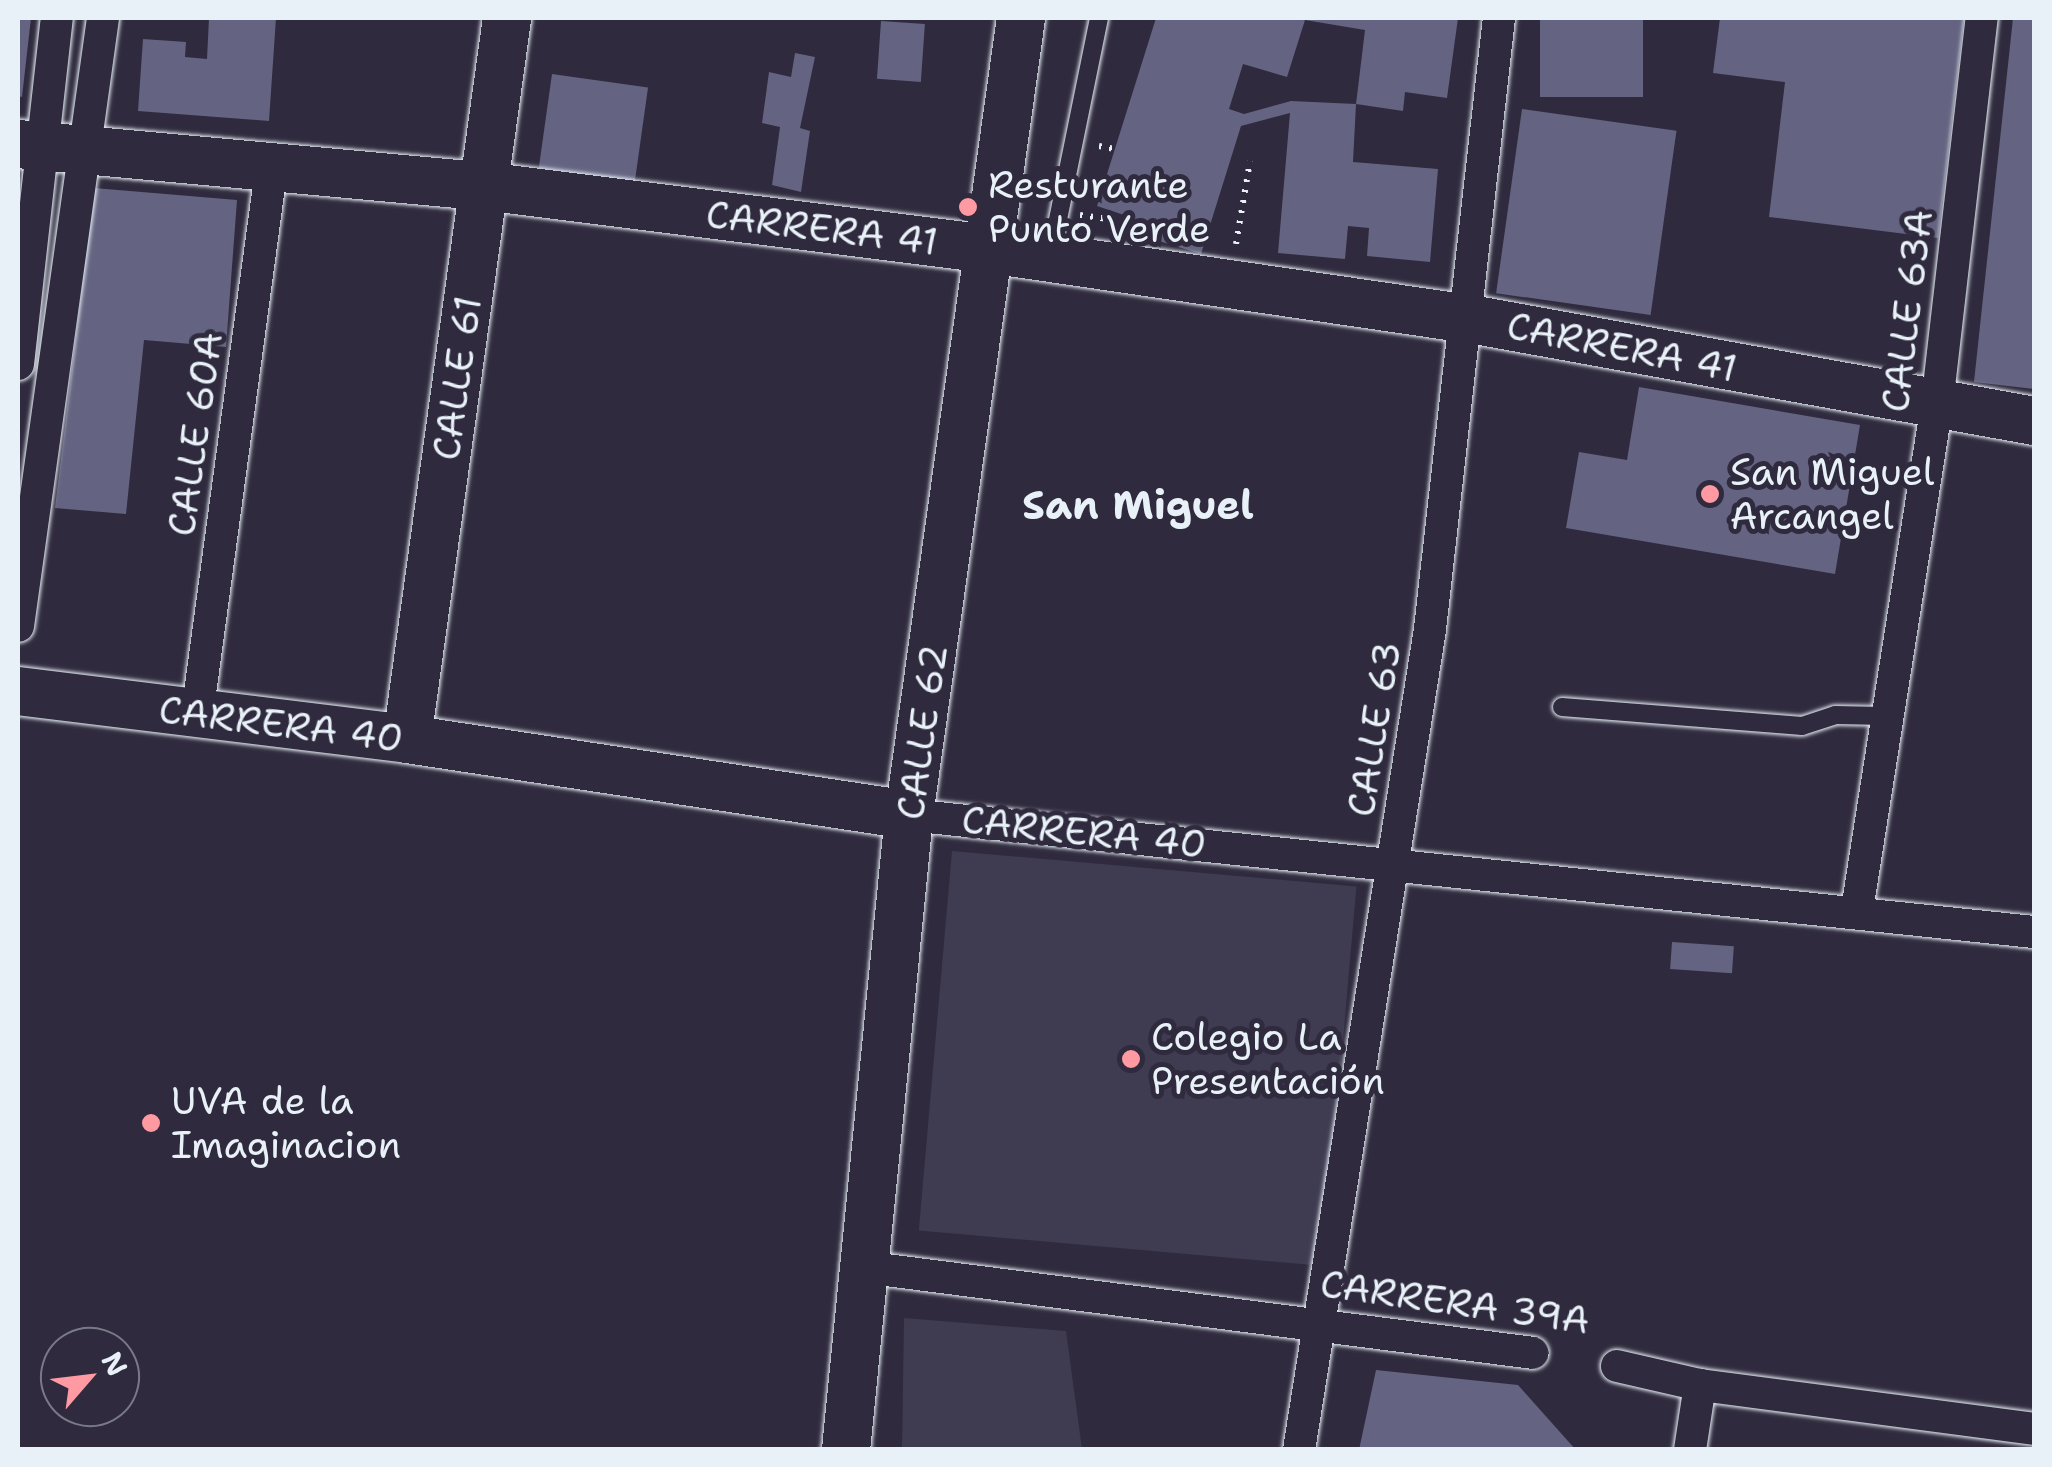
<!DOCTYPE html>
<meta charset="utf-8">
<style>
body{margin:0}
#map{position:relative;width:2052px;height:1467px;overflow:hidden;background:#2f2a3d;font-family:"Shantell Sans",sans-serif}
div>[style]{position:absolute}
.built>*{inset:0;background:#3f3b51;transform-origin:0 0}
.building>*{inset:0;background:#646381;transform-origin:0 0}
.path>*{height:6px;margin-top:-3px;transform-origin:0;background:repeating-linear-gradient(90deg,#e8f1f8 0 2.5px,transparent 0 10.5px)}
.roads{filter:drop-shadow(0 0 2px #e8f1f8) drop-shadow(0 0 2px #e8f1f8)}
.lane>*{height:18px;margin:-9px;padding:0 9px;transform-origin:9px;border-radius:9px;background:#2f2a3d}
.street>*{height:32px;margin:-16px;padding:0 16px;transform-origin:16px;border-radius:16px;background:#2f2a3d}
.secondary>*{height:48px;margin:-24px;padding:0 24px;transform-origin:24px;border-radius:24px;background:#2f2a3d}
.dots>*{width:28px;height:28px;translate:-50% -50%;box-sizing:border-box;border:5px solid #2f2a3d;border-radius:50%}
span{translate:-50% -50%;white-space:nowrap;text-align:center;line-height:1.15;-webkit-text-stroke:10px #2f2a3d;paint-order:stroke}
.poi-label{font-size:38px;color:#e8f1f8}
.left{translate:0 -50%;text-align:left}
.street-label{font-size:38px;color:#e8f1f8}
.neighbourhood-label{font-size:40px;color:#e8f1f8;font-weight:700}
.frame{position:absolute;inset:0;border:20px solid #e8f1f8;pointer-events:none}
.north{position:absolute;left:40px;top:1327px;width:100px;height:100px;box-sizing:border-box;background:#2f2a3d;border:2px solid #797a88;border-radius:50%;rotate:62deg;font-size:28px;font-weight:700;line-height:40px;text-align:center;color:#e8f1f8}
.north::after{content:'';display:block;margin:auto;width:35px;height:45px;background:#ff9aa2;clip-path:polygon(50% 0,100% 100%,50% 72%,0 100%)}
</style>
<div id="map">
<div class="built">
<i style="left:952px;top:851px;width:406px;height:381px;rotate:5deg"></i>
<i style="clip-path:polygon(904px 1318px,1066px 1331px,1082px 1449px,902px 1449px)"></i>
</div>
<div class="building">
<i style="clip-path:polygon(18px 18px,31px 18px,22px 97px,18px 96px)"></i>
<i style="clip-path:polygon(209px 18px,276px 18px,269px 121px,138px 111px,143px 39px,186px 42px,185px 57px,207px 59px)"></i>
<i style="clip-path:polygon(evenodd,1156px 18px,1458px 18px,1447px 98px,1405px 92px,1403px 111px,1356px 104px,1353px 162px,1438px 169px,1430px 262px,1367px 256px,1369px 228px,1348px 226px,1345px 259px,1278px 253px,1290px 113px,1241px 126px,1201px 254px,1120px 229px,1124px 215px,1097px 206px,1156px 18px,1305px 20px,1365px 30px,1356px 104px,1291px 101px,1244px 114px,1229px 109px,1243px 64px,1287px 77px,1305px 20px)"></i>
<i style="left:1540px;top:18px;width:103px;height:79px"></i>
<i style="clip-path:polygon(1720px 18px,1964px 18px,1938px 238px,1769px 217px,1785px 82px,1713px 73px)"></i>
<i style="clip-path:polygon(2013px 18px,2034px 18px,2034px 389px,1974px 382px)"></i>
<i style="left:881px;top:21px;width:44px;height:58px;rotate:4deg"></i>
<i style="clip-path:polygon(795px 53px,815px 57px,800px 128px,810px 131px,801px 192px,772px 185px,780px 127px,762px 123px,769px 72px,791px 77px)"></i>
<i style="left:552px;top:74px;width:97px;height:95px;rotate:8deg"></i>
<i style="left:1522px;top:109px;width:156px;height:186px;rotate:8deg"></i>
<i style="clip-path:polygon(94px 188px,237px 200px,226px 347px,144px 340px,126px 514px,55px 508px)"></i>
<i style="clip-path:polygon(1639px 387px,1860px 425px,1835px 574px,1566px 528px,1579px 452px,1627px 460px)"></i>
<i style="left:1672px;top:942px;width:62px;height:27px;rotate:4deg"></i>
<i style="clip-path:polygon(1376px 1370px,1518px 1385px,1576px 1450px,1359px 1450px)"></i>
</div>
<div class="path">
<i style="left:1099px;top:146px;width:16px;rotate:11deg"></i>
<i style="left:1080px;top:215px;width:42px;rotate:8.1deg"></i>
<i style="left:1236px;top:244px;width:84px;rotate:-80.4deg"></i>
</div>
<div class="roads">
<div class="lane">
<i style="left:1051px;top:254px;width:241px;rotate:-78.5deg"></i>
<i style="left:1562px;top:707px;width:241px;rotate:4.5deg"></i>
<i style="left:1802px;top:726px;width:35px;rotate:-18deg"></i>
<i style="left:1835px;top:715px;width:50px;rotate:1.1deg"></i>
</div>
<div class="street">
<i style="left:18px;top:364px;width:348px;rotate:-83.6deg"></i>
<i style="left:18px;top:626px;width:614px;rotate:-82.04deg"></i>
<i style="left:197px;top:715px;width:556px;rotate:-82.25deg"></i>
<i style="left:909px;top:815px;width:1131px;rotate:5.94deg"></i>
<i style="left:1857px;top:910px;width:512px;rotate:-81.02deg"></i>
<i style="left:1937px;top:404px;width:389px;rotate:-83.4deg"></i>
<i style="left:863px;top:1267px;width:675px;rotate:7.31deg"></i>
<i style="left:1617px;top:1366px;width:85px;rotate:12.9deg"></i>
<i style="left:1700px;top:1385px;width:337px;rotate:7.5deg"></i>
<i style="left:1299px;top:1450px;width:831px;rotate:-80.93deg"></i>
<i style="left:1430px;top:629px;width:615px;rotate:-83.56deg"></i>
<i style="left:1690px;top:1450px;width:66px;rotate:-81.3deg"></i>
</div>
<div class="secondary">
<i style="left:18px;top:144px;width:467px;rotate:5.2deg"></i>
<i style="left:483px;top:186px;width:510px;rotate:7.1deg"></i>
<i style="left:989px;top:249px;width:486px;rotate:8.3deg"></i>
<i style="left:1470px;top:319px;width:573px;rotate:10.25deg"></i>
<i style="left:18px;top:691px;width:392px;rotate:7deg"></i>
<i style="left:407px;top:739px;width:508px;rotate:8.61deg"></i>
<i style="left:407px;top:739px;width:728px;rotate:-82.1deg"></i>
<i style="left:846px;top:1450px;width:638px;rotate:-84.33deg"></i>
<i style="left:909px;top:815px;width:805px;rotate:-82deg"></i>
</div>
</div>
<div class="dots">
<i style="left:968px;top:207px;background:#ff9aa2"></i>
<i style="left:1710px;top:494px;background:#ff9aa2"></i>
<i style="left:1131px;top:1059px;background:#ff9aa2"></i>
<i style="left:151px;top:1123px;background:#ff9aa2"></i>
</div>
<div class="poi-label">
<span class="left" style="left:988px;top:207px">Resturante<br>Punto Verde</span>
<span class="left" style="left:1730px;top:494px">San Miguel<br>Arcangel</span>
<span class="left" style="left:1151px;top:1059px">Colegio La<br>Presentación</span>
<span class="left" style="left:171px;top:1123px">UVA de la<br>Imaginacion</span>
</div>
<div class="street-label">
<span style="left:822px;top:228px;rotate:7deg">CARRERA 41</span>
<span style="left:1907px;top:311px;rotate:-83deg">CALLE 63A</span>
<span style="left:1622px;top:347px;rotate:11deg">CARRERA 41</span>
<span style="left:457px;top:378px;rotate:-82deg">CALLE 61</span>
<span style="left:195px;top:434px;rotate:-82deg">CALLE 60A</span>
<span style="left:281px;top:724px;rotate:7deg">CARRERA 40</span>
<span style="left:1374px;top:729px;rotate:-81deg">CALLE 63</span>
<span style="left:922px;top:732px;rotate:-82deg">CALLE 62</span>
<span style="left:1084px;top:832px;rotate:6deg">CARRERA 40</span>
<span style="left:1455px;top:1302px;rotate:8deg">CARRERA 39A</span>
</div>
<div class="neighbourhood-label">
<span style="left:1138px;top:505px">San Miguel</span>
</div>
<div class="frame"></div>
<div class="north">N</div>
</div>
